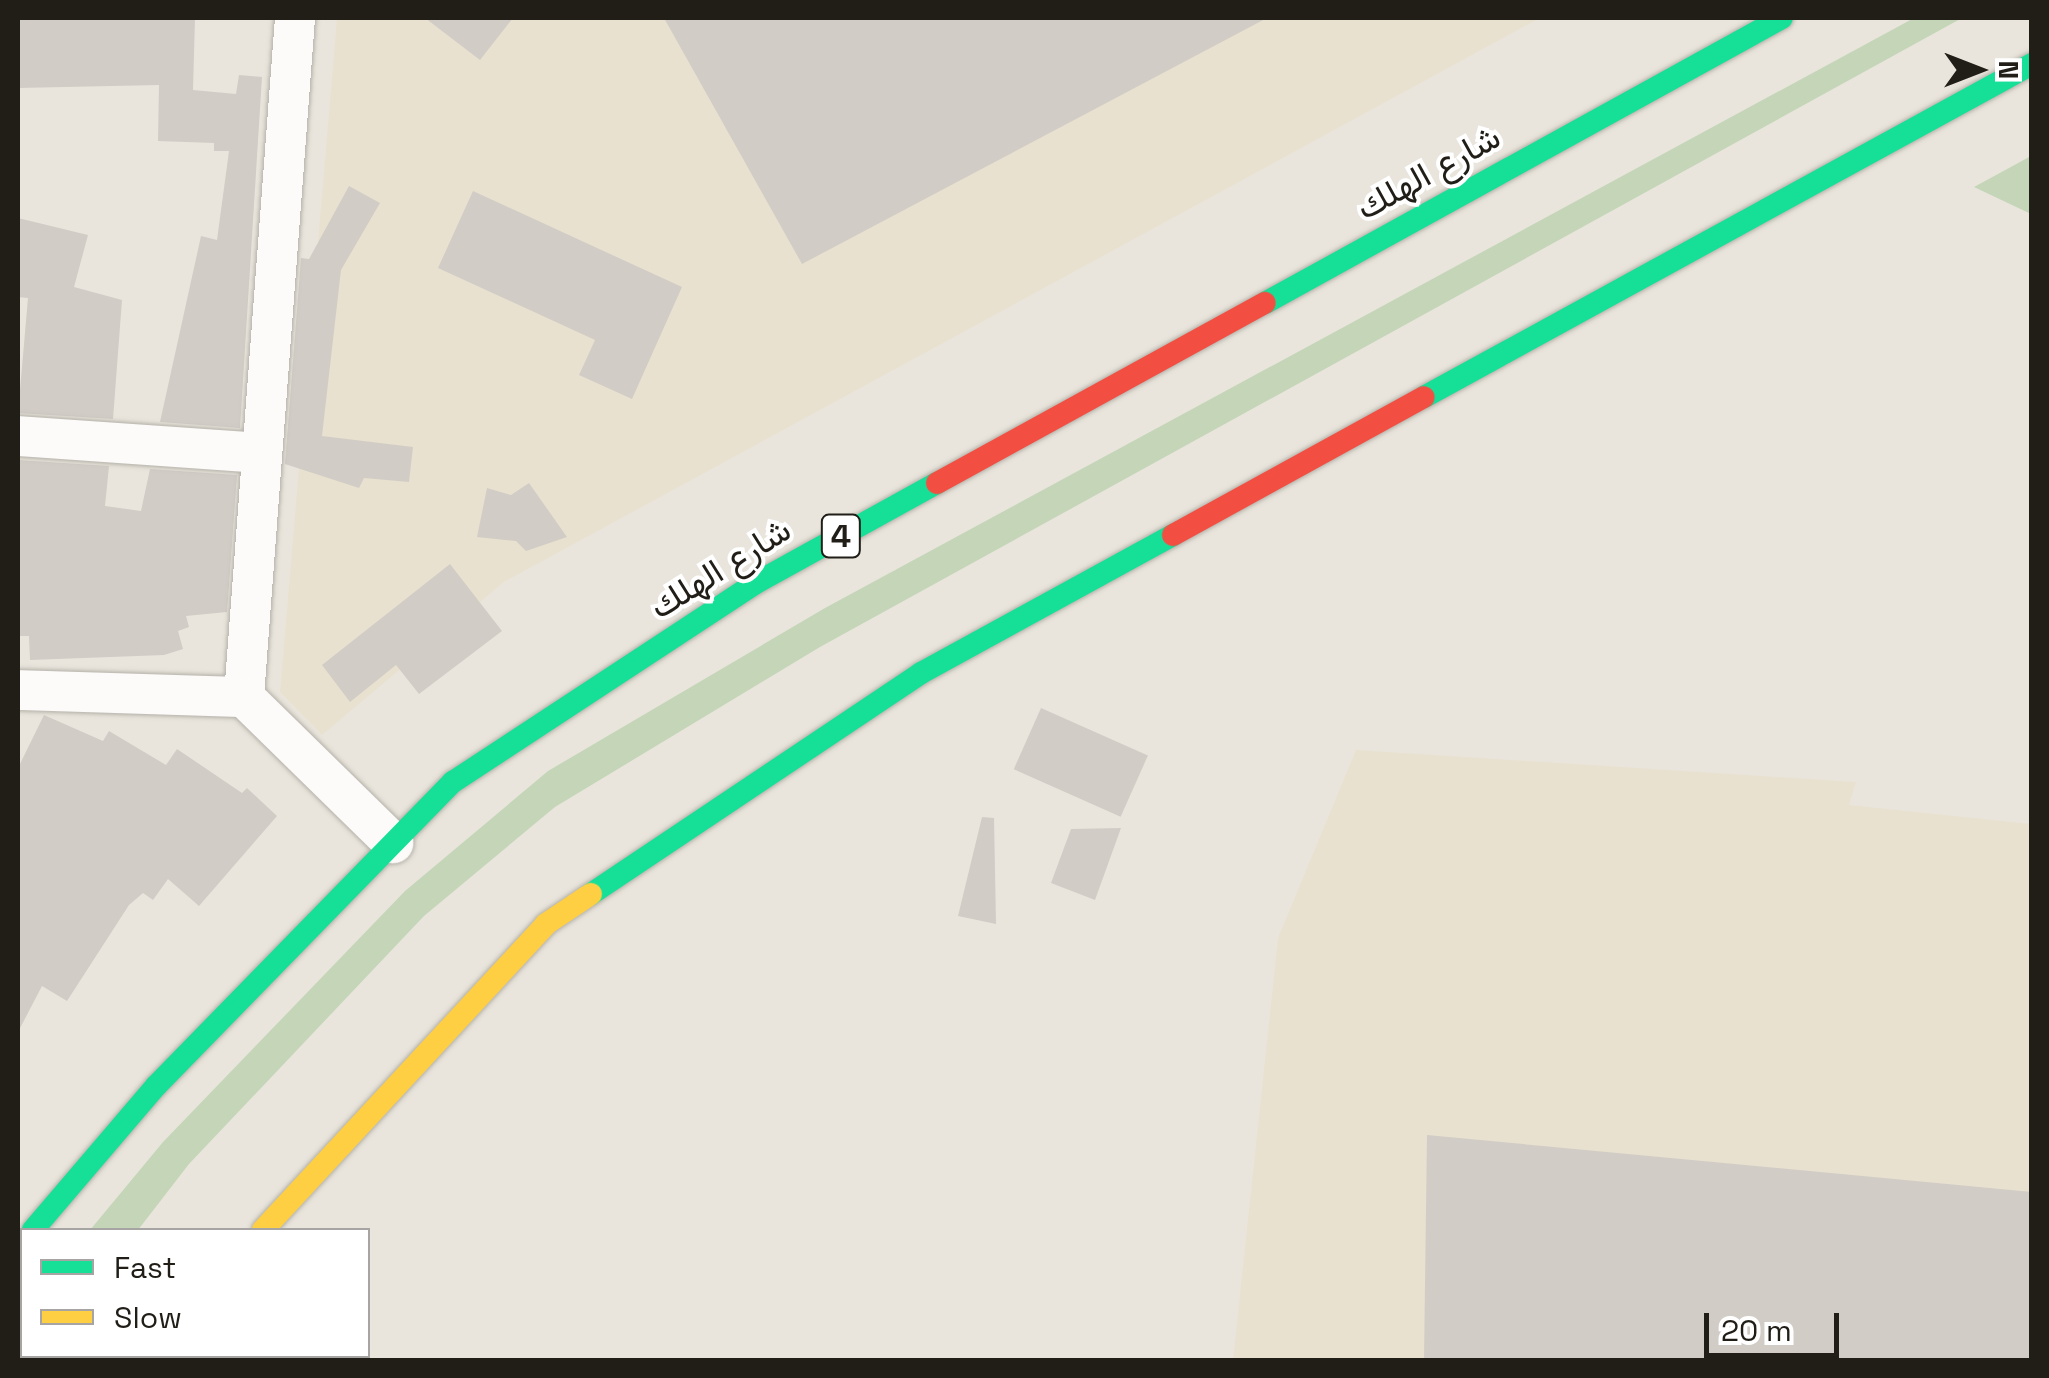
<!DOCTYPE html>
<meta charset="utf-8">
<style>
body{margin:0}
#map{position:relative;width:2049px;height:1378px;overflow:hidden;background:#e9e5dc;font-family:"Space Grotesk",Vazirmatn,sans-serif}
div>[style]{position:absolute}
.built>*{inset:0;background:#e8e1cf}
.green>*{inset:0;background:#c5d6b8}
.building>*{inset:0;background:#d1ccc6;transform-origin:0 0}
.roads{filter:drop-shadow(0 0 2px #b4b1a9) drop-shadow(0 0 2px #b4b1a9)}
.street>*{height:40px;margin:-20px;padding:0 20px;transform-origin:20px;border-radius:20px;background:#fcfbfa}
.fast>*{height:22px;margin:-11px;padding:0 11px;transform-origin:11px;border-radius:11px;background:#16e098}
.slow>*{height:22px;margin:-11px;padding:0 11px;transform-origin:11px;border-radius:11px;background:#ffcf43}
.jam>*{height:22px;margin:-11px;padding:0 11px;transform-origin:11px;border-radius:11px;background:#f24e42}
span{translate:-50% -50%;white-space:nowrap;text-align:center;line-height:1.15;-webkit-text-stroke:8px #fff;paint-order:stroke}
.shield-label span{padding:2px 8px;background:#fff;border:2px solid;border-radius:8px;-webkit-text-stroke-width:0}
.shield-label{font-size:32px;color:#211e18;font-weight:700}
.street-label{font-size:35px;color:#211e18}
.frame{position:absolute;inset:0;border:20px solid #211e18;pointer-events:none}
.legend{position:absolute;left:20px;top:1228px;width:350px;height:130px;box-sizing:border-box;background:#fff;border:2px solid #a6a5a3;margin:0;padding:12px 18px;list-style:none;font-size:30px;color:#211e18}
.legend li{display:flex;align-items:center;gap:20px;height:50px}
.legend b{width:50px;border:2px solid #a6a5a3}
.north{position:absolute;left:1929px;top:20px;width:100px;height:100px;-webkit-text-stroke:8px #fff;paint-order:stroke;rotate:90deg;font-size:28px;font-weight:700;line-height:40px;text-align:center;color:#211e18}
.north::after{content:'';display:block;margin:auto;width:35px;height:45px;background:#211e18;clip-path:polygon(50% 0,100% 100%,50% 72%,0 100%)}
.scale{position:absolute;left:1704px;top:1313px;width:135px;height:45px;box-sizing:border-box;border:5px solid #211e18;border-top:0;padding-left:12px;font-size:30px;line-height:35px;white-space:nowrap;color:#211e18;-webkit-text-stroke:8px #fff;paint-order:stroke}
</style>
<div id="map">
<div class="built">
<i style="clip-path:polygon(337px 18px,1540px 18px,504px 582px,322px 735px,280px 692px)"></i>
<i style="clip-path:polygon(1356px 750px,1856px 782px,1849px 805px,2031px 824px,2031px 1360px,1233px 1360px,1278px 938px)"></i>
</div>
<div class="green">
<i style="clip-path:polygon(1914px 18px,1962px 18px,820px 647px,555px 807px,424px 916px,189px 1164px,138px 1230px,90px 1230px,163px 1142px,405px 891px,548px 771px,825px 608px)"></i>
<i style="clip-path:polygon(2031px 156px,2031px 214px,1974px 187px)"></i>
</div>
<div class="building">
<i style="clip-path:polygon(18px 18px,195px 18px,193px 90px,236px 94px,239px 75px,262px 77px,240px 428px,160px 422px,201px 236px,217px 240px,229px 151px,214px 151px,214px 143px,158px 141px,159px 85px,18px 88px)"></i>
<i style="clip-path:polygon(425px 18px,513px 18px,480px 60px)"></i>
<i style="clip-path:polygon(664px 18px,1267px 18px,802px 264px)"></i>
<i style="clip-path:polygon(349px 186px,380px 203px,341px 270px,322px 436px,413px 447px,409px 482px,364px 478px,359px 488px,285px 464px,301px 258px,309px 259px)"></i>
<i style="clip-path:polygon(473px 191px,682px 287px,632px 399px,579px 375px,595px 340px,438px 268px)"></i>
<i style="clip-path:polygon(18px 218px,88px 235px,74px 287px,122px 300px,113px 419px,18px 413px,28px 298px,18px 297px)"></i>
<i style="clip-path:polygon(18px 460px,109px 466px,105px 506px,141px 511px,150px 469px,237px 475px,227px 612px,186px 616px,189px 627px,178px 631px,183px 649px,164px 655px,30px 660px,29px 636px,18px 636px)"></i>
<i style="clip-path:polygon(529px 483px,567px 537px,526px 551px,516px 541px,477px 537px,487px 488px,511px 495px)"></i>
<i style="clip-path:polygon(450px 564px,502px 631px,419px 694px,396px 665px,350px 702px,322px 665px)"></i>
<i style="left:1041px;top:708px;width:117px;height:67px;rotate:24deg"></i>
<i style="clip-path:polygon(44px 715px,103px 741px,109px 731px,166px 765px,177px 749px,242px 793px,247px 788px,277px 816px,199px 906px,168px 879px,153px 900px,143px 893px,129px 905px,67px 1001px,42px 986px,18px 1032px,18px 768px)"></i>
<i style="clip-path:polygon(982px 817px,994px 818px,996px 924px,958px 916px)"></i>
<i style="clip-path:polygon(1121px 828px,1095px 900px,1051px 883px,1071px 829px)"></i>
<i style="clip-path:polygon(1427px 1135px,2032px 1192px,2032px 1360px,1424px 1360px)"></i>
</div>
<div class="roads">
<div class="street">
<i style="left:295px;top:18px;width:681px;rotate:94.3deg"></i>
<i style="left:244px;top:697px;width:209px;rotate:44.4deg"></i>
<i style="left:18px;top:436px;width:242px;rotate:4deg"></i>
<i style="left:18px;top:690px;width:226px;rotate:1.8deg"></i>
</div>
<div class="fast">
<i style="left:1265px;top:303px;width:590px;rotate:-28.87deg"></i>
<i style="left:1424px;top:397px;width:693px;rotate:-28.71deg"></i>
<i style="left:591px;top:894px;width:397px;rotate:-33.8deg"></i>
<i style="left:921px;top:673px;width:287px;rotate:-28.7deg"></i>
<i style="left:33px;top:1230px;width:189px;rotate:-49.5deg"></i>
<i style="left:156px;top:1086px;width:425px;rotate:-45.7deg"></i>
<i style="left:453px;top:782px;width:360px;rotate:-33.3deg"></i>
<i style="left:754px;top:584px;width:209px;rotate:-28.9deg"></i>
</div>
<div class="slow">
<i style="left:263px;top:1230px;width:417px;rotate:-47.2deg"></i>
<i style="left:546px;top:924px;width:54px;rotate:-33.7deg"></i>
<i style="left:144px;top:1360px;width:6px;rotate:-45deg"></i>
</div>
<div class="jam">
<i style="left:937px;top:483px;width:374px;rotate:-28.8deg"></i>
<i style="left:1173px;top:535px;width:286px;rotate:-28.8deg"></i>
</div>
</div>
<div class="shield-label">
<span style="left:841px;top:536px">4</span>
</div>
<div class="street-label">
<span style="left:1428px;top:172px;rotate:-29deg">شارع الهلك</span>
<span style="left:720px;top:568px;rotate:-32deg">شارع الهلك</span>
</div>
<div class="frame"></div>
<ul class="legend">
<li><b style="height:12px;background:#16e098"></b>Fast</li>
<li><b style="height:12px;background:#ffcf43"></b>Slow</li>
</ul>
<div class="north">N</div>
<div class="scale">20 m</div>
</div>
